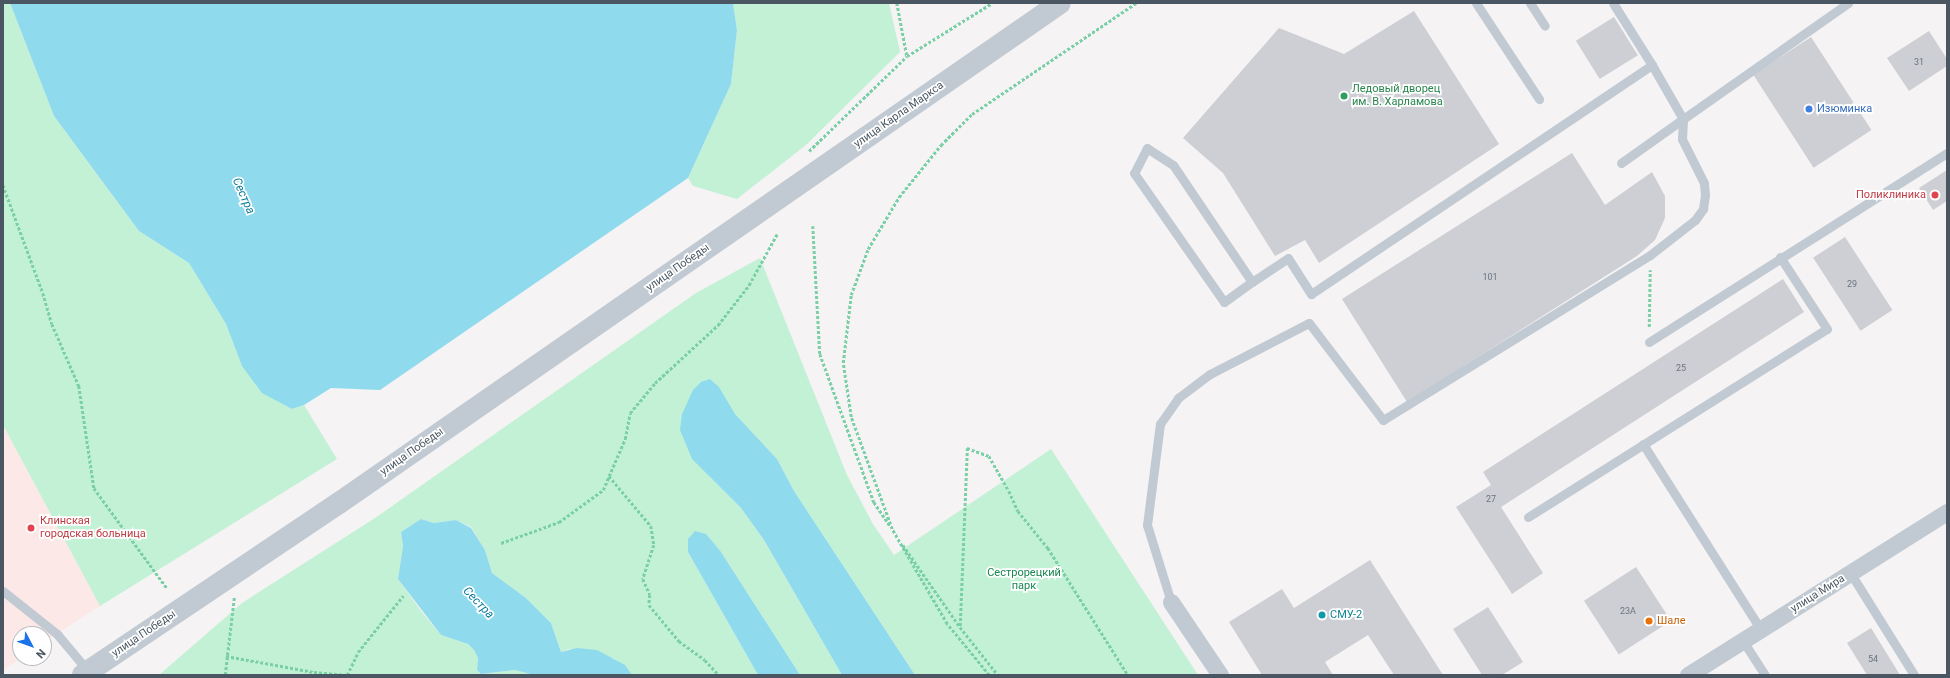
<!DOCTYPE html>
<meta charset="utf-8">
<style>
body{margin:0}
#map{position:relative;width:1950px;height:678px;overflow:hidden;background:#f5f3f3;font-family:Roboto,sans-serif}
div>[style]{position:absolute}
.medical>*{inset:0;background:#fce8e6}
.green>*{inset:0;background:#c3f1d5}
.water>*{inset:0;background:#90daee}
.building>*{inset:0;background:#cdcfd5;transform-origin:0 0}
.path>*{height:2.5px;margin-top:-1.25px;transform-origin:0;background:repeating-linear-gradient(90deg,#7ad0a6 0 3px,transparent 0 5px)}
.service>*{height:9px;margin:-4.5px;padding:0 4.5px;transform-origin:4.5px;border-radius:4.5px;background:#c1cad2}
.minor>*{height:17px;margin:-8.5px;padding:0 8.5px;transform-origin:8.5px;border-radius:8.5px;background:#c1cad2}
.tertiary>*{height:22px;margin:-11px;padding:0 11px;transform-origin:11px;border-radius:11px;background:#c1cad2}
.dots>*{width:11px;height:11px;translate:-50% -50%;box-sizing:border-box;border:2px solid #fff;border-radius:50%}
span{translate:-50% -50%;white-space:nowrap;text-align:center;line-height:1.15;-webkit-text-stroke:3.5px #fff;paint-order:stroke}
.number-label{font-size:9px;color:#6b747e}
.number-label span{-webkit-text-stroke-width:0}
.leisure-label{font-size:11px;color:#27864d}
.left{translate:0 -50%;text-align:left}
.shop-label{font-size:11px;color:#366cbe}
.street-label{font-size:11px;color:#4a5661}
.health-label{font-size:11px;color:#be3a42}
.right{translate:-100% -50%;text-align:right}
.park-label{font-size:11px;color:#17864f}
.culture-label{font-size:11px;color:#0d838f}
.food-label{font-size:11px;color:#c56008}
.water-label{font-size:12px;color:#0c7c9b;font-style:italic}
.frame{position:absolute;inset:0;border:4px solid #4a5661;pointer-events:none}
.north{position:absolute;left:12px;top:626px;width:40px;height:40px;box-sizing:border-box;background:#fff;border:1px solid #b7bbc0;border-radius:50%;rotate:131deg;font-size:11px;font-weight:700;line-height:16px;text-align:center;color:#4a5661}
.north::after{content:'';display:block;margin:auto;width:14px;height:18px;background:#1a73e8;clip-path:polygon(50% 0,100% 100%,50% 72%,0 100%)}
</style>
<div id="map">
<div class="medical">
<i style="clip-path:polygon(3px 425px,100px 606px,44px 642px,44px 634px,20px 634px,21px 658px,3px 670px)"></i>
</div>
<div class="green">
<i style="clip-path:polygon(3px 3px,10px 3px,54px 116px,139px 231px,189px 263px,226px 324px,242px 366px,292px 409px,304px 405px,337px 459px,100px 606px,3px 425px)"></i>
<i style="clip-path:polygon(733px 3px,889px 3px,900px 52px,806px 145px,737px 199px,693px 186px,688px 178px,731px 84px,737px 30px)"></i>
<i style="clip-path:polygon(760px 258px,847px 475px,873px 524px,894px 555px,1051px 449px,1198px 675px,915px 675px,794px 491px,777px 459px,735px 414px,715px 383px,710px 477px,741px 508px,764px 540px,842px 675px,800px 675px,721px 552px,688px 552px,758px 675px,632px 675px,615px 659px,569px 649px,561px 652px,551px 623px,526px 598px,492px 573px,485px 550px,471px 527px,456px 520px,434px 523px,421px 519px,401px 532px,403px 546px,398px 579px,421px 611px,441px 635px,468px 644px,474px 650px,478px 658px,477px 670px,481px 674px,515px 670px,534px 675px,159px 675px,242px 603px,375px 518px,696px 293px)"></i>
</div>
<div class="water">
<i style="clip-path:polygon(10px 3px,733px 3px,737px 30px,731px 84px,688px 178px,380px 390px,331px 388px,304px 405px,292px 409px,262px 393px,242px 366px,226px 324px,189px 263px,139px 231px,54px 116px)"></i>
<i style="clip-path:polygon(710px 379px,719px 387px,735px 414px,777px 459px,794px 491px,915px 675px,842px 675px,764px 540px,741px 508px,692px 459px,680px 430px,682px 414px,693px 390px,701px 382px)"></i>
<i style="clip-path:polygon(421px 519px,434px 523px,456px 520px,471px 528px,485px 550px,492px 573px,526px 598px,551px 623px,561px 652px,577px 648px,597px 650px,625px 665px,632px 675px,534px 675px,515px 670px,481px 674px,477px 670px,478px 658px,474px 650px,468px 644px,441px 635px,398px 579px,403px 546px,401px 532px)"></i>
<i style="clip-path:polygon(695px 531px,706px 534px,721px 552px,800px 675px,758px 675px,688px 552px,688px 539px)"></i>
</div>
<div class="building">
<i style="clip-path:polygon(1414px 11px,1499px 144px,1319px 263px,1305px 240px,1275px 256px,1223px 173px,1183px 138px,1279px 28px,1344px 54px)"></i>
<i style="left:1614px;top:17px;width:45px;height:45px;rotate:58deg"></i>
<i style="clip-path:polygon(1929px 31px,1947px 59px,1947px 66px,1909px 91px,1887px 58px)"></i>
<i style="left:1811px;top:37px;width:111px;height:69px;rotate:57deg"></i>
<i style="clip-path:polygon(1572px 153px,1605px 205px,1652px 172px,1665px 196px,1665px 218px,1655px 240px,1637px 256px,1407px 402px,1342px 299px)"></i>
<i style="clip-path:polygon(1947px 170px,1947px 201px,1933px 210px,1919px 188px)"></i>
<i style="left:1845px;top:237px;width:87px;height:38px;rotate:57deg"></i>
<i style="clip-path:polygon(1783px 279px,1804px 312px,1501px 507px,1543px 573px,1512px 594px,1456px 507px,1491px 485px,1483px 472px)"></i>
<i style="clip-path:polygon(1370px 560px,1443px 675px,1394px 675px,1368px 635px,1325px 662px,1333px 675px,1262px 675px,1229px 622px,1282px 589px,1294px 608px)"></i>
<i style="left:1636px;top:567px;width:64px;height:62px;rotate:57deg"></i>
<i style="clip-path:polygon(1488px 607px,1523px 662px,1502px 675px,1482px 675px,1453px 629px)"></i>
<i style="clip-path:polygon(1871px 628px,1900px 675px,1867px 675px,1847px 643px)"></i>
</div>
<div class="path">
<i style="left:897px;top:3px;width:54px;rotate:79.3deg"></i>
<i style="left:809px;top:151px;width:136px;rotate:-44.1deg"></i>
<i style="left:907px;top:56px;width:100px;rotate:-31.9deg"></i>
<i style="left:3px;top:185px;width:115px;rotate:69.7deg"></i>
<i style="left:43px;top:293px;width:32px;rotate:74deg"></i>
<i style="left:52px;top:324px;width:68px;rotate:66.5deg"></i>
<i style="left:79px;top:386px;width:103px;rotate:81.6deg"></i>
<i style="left:94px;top:488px;width:124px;rotate:53.9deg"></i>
<i style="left:813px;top:226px;width:128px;rotate:86.9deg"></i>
<i style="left:820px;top:354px;width:158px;rotate:70deg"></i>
<i style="left:874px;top:502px;width:29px;rotate:56deg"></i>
<i style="left:1649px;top:327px;width:57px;rotate:-89deg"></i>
<i style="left:609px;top:476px;width:65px;rotate:50deg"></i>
<i style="left:651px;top:526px;width:19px;rotate:81deg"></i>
<i style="left:654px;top:545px;width:36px;rotate:108deg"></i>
<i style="left:643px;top:579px;width:17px;rotate:66deg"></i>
<i style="left:650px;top:595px;width:10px;rotate:96deg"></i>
<i style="left:649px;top:605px;width:47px;rotate:50.2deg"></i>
<i style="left:679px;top:641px;width:32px;rotate:36deg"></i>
<i style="left:705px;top:660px;width:21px;rotate:47deg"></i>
<i style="left:501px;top:543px;width:62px;rotate:-19.9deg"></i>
<i style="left:559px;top:522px;width:54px;rotate:-36deg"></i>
<i style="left:603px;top:490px;width:56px;rotate:-66.7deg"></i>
<i style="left:625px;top:439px;width:26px;rotate:-79deg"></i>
<i style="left:630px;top:413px;width:39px;rotate:-50deg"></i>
<i style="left:655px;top:383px;width:86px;rotate:-42.6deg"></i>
<i style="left:718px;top:325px;width:51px;rotate:-52.2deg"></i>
<i style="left:749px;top:285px;width:58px;rotate:-61.2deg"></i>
<i style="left:903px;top:545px;width:100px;rotate:55.2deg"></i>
<i style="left:960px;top:627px;width:61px;rotate:51.6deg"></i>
<i style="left:960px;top:626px;width:178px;rotate:-87.7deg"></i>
<i style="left:967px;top:448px;width:23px;rotate:20deg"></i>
<i style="left:989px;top:456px;width:40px;rotate:60.3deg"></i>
<i style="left:1009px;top:491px;width:22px;rotate:66deg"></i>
<i style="left:1018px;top:511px;width:48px;rotate:51deg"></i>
<i style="left:1048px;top:548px;width:150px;rotate:57.8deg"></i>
<i style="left:226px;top:656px;width:89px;rotate:10.3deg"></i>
<i style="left:314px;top:672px;width:33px;rotate:5deg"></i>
<i style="left:347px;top:675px;width:25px;rotate:-64deg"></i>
<i style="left:358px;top:652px;width:72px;rotate:-51.2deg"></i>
<i style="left:225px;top:675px;width:78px;rotate:-83.3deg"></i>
<i style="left:347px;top:675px;width:83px"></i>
<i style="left:989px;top:675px;width:66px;rotate:-129.5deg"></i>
<i style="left:947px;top:624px;width:110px;rotate:-120.1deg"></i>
<i style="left:892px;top:529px;width:119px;rotate:-110.1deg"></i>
<i style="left:851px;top:417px;width:55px;rotate:-98.4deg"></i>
<i style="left:843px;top:363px;width:68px;rotate:-83.3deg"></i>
<i style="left:851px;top:295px;width:49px;rotate:-69.7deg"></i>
<i style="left:868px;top:249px;width:61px;rotate:-59.2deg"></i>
<i style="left:899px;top:197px;width:67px;rotate:-51.1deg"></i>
<i style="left:941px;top:145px;width:44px;rotate:-45deg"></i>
<i style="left:972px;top:114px;width:198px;rotate:-34.1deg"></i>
</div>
<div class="service">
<i style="left:1476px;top:3px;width:115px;rotate:56.7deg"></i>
<i style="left:1530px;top:3px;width:27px;rotate:57deg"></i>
<i style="left:1621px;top:163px;width:76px;rotate:-35.4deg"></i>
<i style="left:1683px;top:119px;width:62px;rotate:-119.9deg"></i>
<i style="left:1252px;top:282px;width:141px;rotate:-124deg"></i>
<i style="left:1173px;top:165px;width:31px;rotate:-147deg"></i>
<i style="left:1147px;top:148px;width:28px;rotate:117deg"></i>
<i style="left:1134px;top:173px;width:157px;rotate:55.1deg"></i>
<i style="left:1224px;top:302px;width:34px;rotate:-36deg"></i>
<i style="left:1252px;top:282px;width:43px;rotate:-33.7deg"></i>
<i style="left:1288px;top:258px;width:43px;rotate:57.4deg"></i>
<i style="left:1311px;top:294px;width:411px;rotate:-33.9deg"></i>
<i style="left:1652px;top:65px;width:73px;rotate:-122.2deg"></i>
<i style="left:1649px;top:342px;width:353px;rotate:-32.4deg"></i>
<i style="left:1643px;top:444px;width:220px;rotate:57.6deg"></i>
<i style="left:1528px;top:517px;width:353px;rotate:-32.2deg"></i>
<i style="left:1827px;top:329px;width:86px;rotate:-123.1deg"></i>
<i style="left:1851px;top:574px;width:119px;rotate:58deg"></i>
<i style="left:3px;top:591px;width:69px;rotate:38.5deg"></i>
<i style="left:57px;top:634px;width:48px;rotate:50deg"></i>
<i style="left:1171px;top:602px;width:81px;rotate:-107.3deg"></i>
<i style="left:1147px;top:525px;width:102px;rotate:-82.7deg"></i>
<i style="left:1160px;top:424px;width:32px;rotate:-55deg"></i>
<i style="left:1178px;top:398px;width:40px;rotate:-37deg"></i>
<i style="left:1210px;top:374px;width:111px;rotate:-27.3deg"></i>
<i style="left:1309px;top:323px;width:122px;rotate:52.7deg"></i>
<i style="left:1383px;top:420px;width:314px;rotate:-31.7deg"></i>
<i style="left:1650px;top:255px;width:57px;rotate:-37.9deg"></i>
<i style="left:1695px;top:220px;width:14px;rotate:-54deg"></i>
<i style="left:1703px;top:209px;width:14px;rotate:-82deg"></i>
<i style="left:1705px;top:195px;width:12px;rotate:-95deg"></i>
<i style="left:1704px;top:183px;width:49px;rotate:-116.6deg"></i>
<i style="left:1682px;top:139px;width:20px;rotate:-87deg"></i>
<i style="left:1683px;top:119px;width:202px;rotate:-35.1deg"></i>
<i style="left:1743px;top:641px;width:40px;rotate:57.1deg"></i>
</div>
<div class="minor">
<i style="left:1171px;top:602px;width:88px;rotate:56.1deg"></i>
<i style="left:1688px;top:675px;width:306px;rotate:-32.2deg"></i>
</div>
<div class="tertiary">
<i style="left:83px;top:675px;width:308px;rotate:-33.9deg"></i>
<i style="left:339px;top:503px;width:877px;rotate:-34.74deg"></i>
</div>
<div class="dots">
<i style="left:1344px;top:96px;background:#2e9e5b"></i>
<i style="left:1809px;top:109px;background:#3f7fe0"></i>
<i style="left:1935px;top:195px;background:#e0444e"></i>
<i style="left:31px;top:528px;background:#e0444e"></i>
<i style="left:1322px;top:615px;background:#0f9aa8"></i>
<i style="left:1649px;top:621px;background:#e8710a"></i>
</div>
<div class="number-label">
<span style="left:1919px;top:62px">31</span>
<span style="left:1490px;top:277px">101</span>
<span style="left:1852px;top:284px">29</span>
<span style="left:1681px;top:368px">25</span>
<span style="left:1491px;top:499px">27</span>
<span style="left:1628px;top:611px">23А</span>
<span style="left:1873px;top:659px">54</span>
</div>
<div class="leisure-label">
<span class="left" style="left:1352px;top:96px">Ледовый дворец<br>им. В. Харламова</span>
</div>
<div class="shop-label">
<span class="left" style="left:1817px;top:109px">Изюминка</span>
</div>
<div class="street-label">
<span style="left:899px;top:115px;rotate:-35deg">улица Карла Маркса</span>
<span style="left:678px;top:268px;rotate:-35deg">улица Победы</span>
<span style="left:412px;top:452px;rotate:-35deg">улица Победы</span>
<span style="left:1818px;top:594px;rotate:-32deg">улица Мира</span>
<span style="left:144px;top:634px;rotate:-34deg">улица Победы</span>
</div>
<div class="health-label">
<span class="right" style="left:1926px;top:195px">Поликлиника</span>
<span class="left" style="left:40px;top:528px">Клинская<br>городская больница</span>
</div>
<div class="park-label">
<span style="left:1024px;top:580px">Сестрорецкий<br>парк</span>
</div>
<div class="culture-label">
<span class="left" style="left:1330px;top:615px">СМУ-2</span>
</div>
<div class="food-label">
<span class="left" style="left:1657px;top:621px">Шале</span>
</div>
<div class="water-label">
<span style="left:243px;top:196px;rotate:66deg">Сестра</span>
<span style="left:478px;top:603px;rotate:46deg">Сестра</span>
</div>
<div class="frame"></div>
<div class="north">N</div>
</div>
